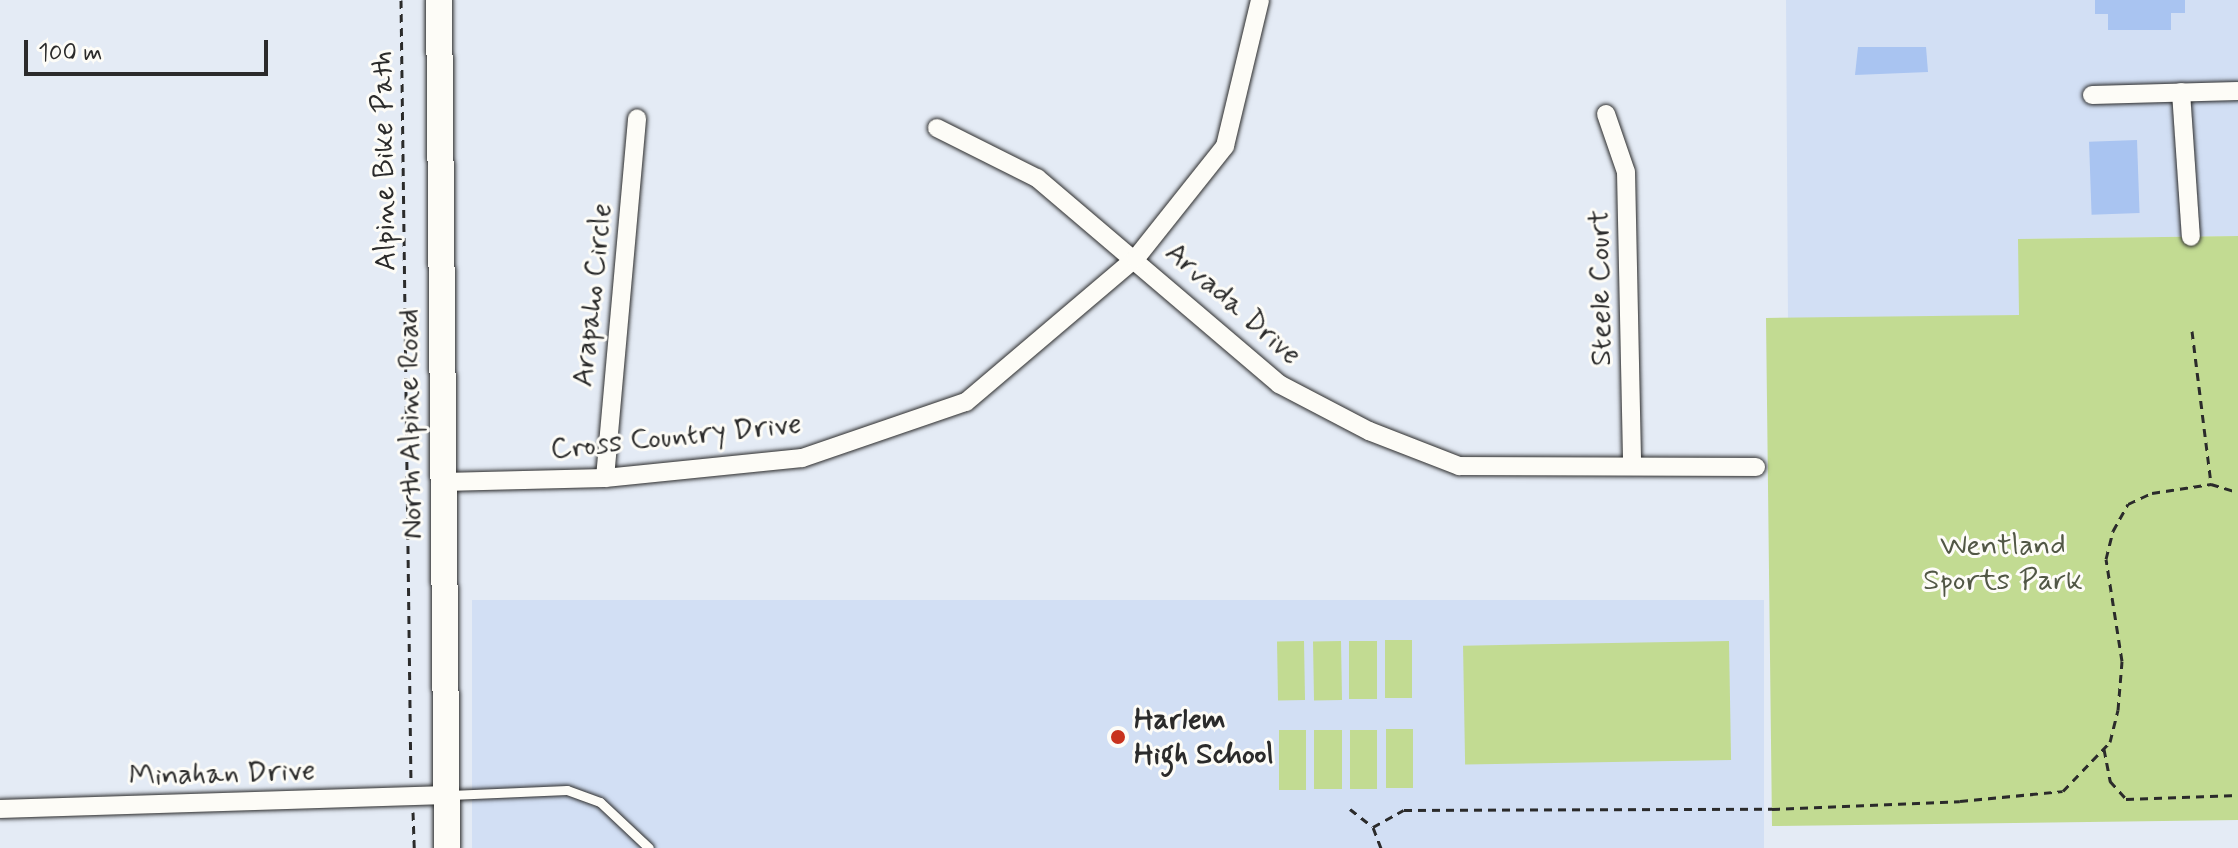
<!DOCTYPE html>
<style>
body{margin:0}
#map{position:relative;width:2238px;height:848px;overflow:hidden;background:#e4ebf5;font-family:Mynerve,sans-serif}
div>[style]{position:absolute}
.built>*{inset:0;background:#d2dff4;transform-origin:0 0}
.green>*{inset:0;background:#c2db92;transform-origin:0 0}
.building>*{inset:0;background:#a9c4f1;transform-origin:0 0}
.path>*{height:3px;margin-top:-1.5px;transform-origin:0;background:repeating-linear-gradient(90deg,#2b2b2b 0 8px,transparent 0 14px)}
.roads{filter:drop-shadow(0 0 2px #2b2b2b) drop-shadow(0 0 2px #2b2b2b)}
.lane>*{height:9px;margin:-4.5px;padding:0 4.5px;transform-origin:4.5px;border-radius:4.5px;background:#fdfcf7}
.street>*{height:18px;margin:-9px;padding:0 9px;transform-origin:9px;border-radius:9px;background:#fdfcf7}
.secondary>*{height:26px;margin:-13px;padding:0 13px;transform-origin:13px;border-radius:13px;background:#fdfcf7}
.dots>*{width:22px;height:22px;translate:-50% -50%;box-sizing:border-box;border:4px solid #fdfcf7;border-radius:50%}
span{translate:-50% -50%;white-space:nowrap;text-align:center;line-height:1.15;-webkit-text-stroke:6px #fdfcf7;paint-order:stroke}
.street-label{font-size:30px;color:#2b2b2b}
.park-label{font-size:30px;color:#515745}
.poi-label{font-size:30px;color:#2b2b2b;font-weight:700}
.left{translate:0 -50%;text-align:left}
.scale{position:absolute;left:24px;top:40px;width:244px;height:36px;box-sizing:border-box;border:4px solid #2b2b2b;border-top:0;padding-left:10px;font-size:24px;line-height:28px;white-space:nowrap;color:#2b2b2b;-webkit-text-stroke:6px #fdfcf7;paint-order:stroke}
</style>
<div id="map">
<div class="built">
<i style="clip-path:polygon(1786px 0,2238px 0,2238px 236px,2019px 239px,2019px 315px,1788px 323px)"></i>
<i style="left:1764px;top:600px;width:248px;height:1292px;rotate:90deg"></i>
</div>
<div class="green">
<i style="clip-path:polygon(2238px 236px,2238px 820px,1772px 826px,1766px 318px,2019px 315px,2018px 239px)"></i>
<i style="left:1385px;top:640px;width:27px;height:58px"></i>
<i style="left:1304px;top:641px;width:59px;height:27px;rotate:89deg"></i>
<i style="left:1341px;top:641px;width:59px;height:28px;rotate:89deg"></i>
<i style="left:1349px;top:641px;width:28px;height:58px"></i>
<i style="left:1729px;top:641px;width:119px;height:266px;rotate:89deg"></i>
<i style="left:1386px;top:729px;width:27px;height:59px"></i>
<i style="left:1279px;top:730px;width:27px;height:60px"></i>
<i style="left:1314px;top:730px;width:28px;height:59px"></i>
<i style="left:1350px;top:730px;width:27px;height:59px"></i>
</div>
<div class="building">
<i style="clip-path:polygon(2095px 0,2185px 0,2185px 13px,2171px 13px,2171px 30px,2108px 30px,2108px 14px,2095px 14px)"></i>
<i style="clip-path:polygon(1858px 47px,1926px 47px,1928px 72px,1855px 75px)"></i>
<i style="left:2137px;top:140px;width:73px;height:48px;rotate:88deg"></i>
</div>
<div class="path">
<i style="left:401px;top:0;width:780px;rotate:89.27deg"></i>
<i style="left:2192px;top:331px;width:154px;rotate:82.9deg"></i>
<i style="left:2211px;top:484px;width:28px;rotate:17deg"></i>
<i style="left:2104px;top:749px;width:33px;rotate:79deg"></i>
<i style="left:2110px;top:781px;width:24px;rotate:48deg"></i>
<i style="left:2126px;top:799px;width:112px;rotate:-2deg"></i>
<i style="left:1350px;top:809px;width:28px;rotate:38deg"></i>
<i style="left:413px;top:812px;width:36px;rotate:88deg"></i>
<i style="left:1381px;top:848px;width:22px;rotate:-111deg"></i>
<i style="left:1373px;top:827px;width:35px;rotate:-29deg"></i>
<i style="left:1404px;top:810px;width:368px;rotate:-0.2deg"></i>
<i style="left:1772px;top:809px;width:188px;rotate:-2.4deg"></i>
<i style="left:1960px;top:801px;width:103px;rotate:-5.5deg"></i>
<i style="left:2063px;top:791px;width:68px;rotate:-46.2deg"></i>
<i style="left:2110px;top:742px;width:33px;rotate:-76deg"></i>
<i style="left:2118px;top:710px;width:49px;rotate:-85.3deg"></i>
<i style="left:2122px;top:661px;width:103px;rotate:-98.9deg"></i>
<i style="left:2106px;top:559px;width:29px;rotate:-76deg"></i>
<i style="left:2113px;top:531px;width:31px;rotate:-61deg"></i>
<i style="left:2128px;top:504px;width:26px;rotate:-25deg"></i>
<i style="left:2152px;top:493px;width:60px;rotate:-8.7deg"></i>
</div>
<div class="roads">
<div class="lane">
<i style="left:450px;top:795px;width:117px;rotate:-2.4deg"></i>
<i style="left:567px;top:790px;width:35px;rotate:20deg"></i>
<i style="left:600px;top:802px;width:67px;rotate:43.2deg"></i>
</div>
<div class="street">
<i style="left:2181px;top:92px;width:145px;rotate:86.1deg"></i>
<i style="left:2092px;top:95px;width:146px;rotate:-1.6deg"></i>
<i style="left:1606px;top:114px;width:61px;rotate:71deg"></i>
<i style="left:1626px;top:172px;width:293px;rotate:88.8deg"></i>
<i style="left:937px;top:128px;width:112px;rotate:26.6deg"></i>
<i style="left:1037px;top:178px;width:318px;rotate:40.4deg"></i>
<i style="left:1279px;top:384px;width:102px;rotate:27.6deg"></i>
<i style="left:1369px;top:431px;width:97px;rotate:21.3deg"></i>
<i style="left:1459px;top:466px;width:297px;rotate:0.2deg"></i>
<i style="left:605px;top:478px;width:361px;rotate:-84.9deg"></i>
<i style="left:443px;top:482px;width:162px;rotate:-1.4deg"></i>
<i style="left:605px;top:478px;width:198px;rotate:-5.8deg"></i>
<i style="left:802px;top:458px;width:173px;rotate:-18.9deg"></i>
<i style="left:966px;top:402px;width:223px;rotate:-40.3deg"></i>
<i style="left:1136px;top:258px;width:143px;rotate:-51.5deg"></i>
<i style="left:1225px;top:146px;width:150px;rotate:-76.5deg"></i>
<i style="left:0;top:809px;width:446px;rotate:-1.8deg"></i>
</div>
<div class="secondary">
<i style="left:439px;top:0;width:848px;rotate:89.46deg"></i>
</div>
</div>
<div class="dots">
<i style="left:1118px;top:737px;background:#c8321e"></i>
</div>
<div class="street-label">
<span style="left:385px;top:161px;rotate:-91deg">Alpine Bike Path</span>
<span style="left:1601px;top:288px;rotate:-91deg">Steele Court</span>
<span style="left:593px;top:295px;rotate:-84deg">Arapaho Circle</span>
<span style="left:1233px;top:304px;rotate:41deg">Arvada Drive</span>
<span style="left:411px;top:424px;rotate:-91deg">North Alpine Road</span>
<span style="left:676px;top:437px;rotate:-6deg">Cross Country Drive</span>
<span style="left:222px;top:774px;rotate:-2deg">Minahan Drive</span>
</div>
<div class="park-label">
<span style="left:2003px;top:563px">Wentland<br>Sports Park</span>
</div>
<div class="poi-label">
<span class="left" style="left:1134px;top:737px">Harlem<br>High School</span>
</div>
<div class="scale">100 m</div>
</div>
